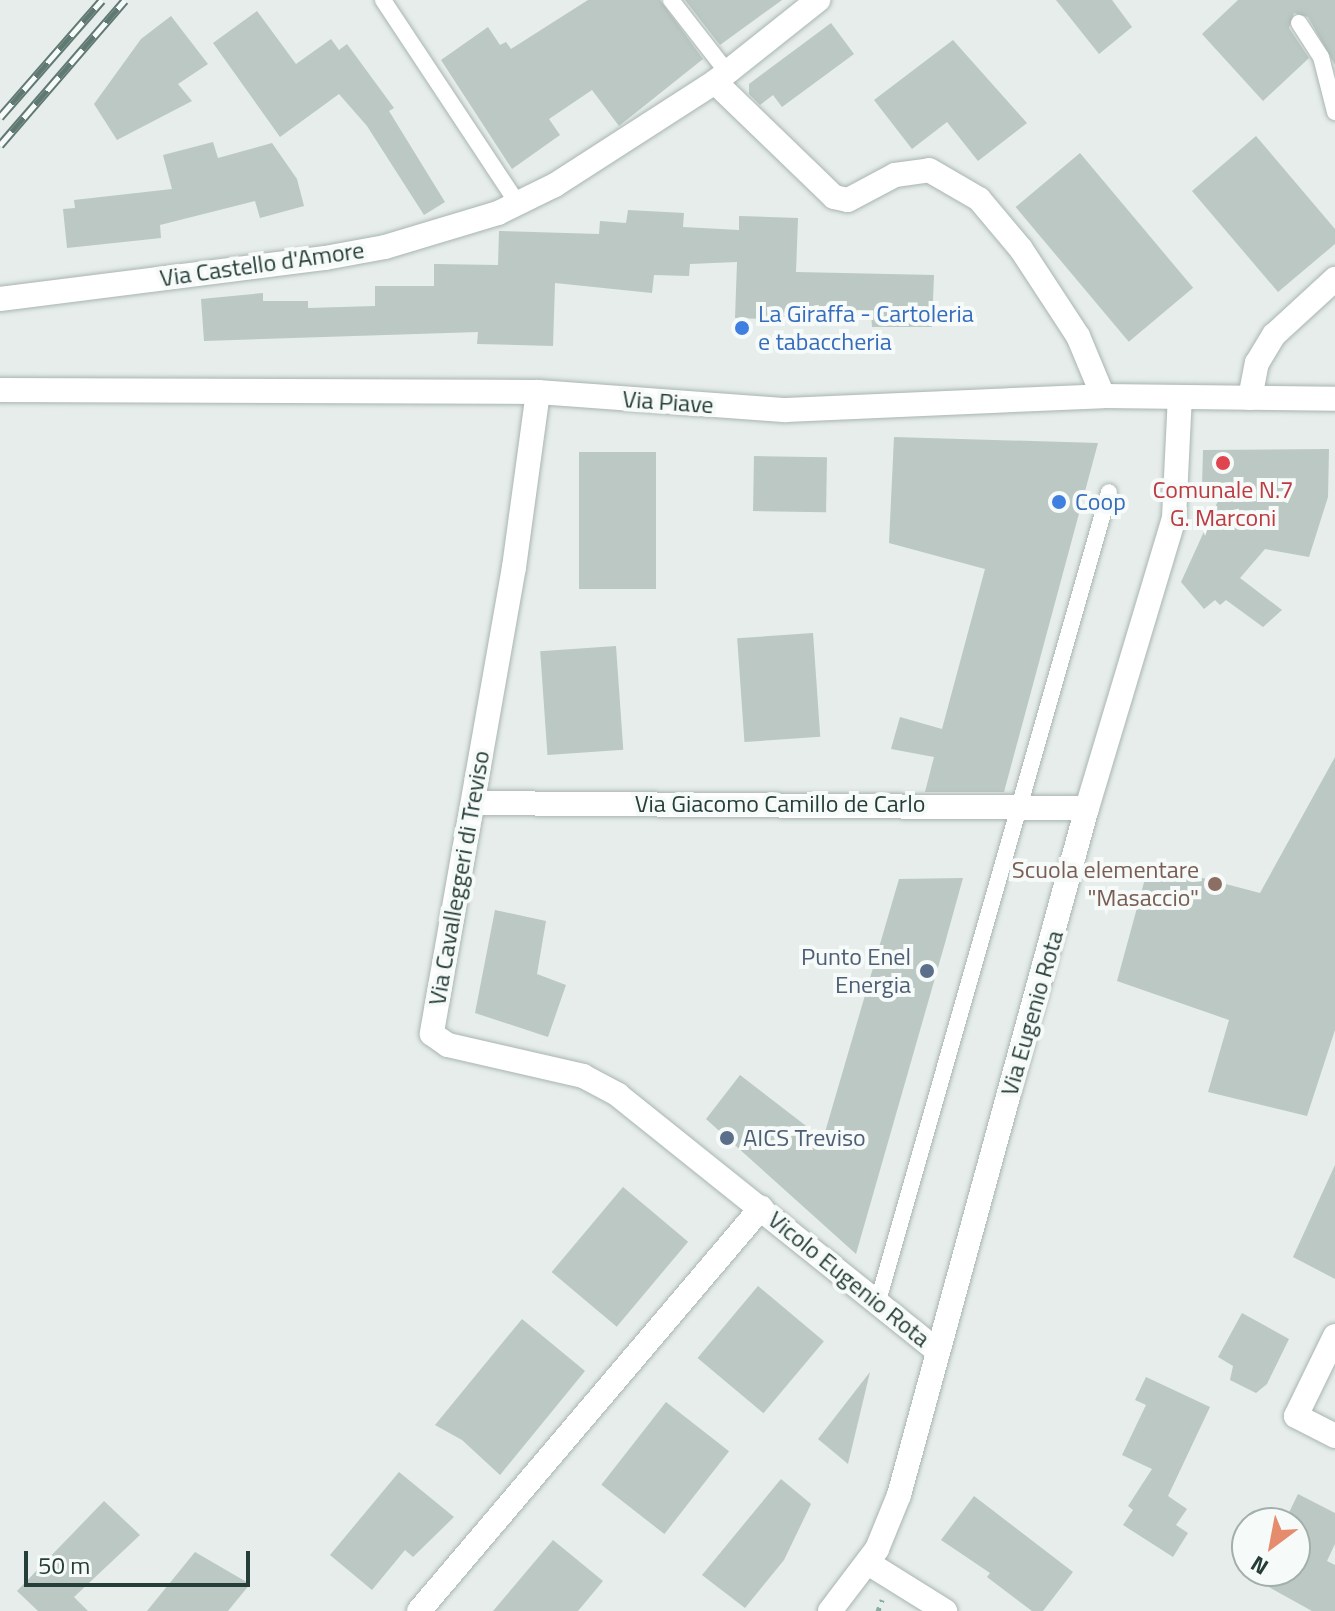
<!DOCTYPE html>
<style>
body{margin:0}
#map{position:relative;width:1335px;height:1611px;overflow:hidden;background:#e6edea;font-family:"Titillium Web",sans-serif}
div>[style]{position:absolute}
.building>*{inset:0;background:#bbc8c3;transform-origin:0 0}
.path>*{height:5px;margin-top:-2.5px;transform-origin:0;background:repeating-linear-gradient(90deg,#8aaea3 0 4px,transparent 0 10px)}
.roads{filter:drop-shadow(0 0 2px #a9b5b1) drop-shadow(0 0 2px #a9b5b1)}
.lane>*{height:16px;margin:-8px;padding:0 8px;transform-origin:8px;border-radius:8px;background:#fff}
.street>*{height:24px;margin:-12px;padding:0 12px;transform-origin:12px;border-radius:12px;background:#fff}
.rail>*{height:9px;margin-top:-4.5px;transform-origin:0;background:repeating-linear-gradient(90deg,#f6faf8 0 18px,#617973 0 36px);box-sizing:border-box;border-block:2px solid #617973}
.dots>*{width:22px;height:22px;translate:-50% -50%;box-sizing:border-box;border:4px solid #f6faf8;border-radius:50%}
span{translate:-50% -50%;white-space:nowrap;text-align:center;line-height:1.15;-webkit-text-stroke:8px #f6faf8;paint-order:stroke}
.street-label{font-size:24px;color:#263e38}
.shop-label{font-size:24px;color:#366cbe}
.left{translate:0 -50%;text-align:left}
.health-label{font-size:24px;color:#be3a42}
.education-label{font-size:24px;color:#785e54}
.right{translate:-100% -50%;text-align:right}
.service-label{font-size:24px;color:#4e5e75}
.north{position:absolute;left:1231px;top:1507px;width:80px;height:80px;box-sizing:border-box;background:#f6faf8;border:2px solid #a3afab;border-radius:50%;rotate:212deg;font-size:22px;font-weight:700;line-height:32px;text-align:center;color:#263e38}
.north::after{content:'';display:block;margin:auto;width:28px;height:36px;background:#e48c6d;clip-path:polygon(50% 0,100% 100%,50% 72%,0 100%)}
.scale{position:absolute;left:24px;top:1551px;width:226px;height:36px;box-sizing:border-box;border:4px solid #263e38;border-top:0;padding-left:10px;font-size:24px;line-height:28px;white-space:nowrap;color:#263e38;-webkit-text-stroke:6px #f6faf8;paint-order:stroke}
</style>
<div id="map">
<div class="building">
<i style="clip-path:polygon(588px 0,660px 0,703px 59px,619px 126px,592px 90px,549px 119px,560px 135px,512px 169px,441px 60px,488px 27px,500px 45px,506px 42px,511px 49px)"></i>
<i style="clip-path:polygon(685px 0,782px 0,720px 45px)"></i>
<i style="clip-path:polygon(1056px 0,1112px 0,1132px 27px,1099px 54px)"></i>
<i style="clip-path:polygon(1238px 0,1335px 0,1335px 65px,1308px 17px,1294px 13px,1289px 28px,1309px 58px,1263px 101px,1202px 34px)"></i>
<i style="clip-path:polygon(257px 11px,296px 64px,331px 39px,339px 50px,347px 44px,394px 108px,389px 111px,445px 202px,424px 215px,367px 126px,339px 94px,280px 137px,213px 43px)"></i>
<i style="clip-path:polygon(171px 16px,208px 64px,178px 84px,192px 101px,117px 140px,94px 104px,141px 39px)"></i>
<i style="clip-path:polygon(831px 23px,854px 54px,782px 107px,773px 95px,760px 105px,749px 94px,749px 84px)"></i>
<i style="clip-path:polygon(953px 40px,1027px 123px,978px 161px,947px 122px,912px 149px,874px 100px)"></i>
<i style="clip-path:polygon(1256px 136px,1335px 229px,1335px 244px,1278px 292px,1192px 191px)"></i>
<i style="clip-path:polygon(213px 142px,218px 158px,272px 143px,297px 179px,304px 206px,260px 218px,255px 201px,160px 225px,161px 238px,67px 248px,63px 209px,75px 208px,74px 200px,172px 189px,163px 155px)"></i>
<i style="left:1080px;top:153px;width:176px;height:84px;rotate:50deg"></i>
<i style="clip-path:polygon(628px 210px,684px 213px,683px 227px,739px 230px,739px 216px,798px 218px,796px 272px,934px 275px,932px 327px,872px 327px,871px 311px,795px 306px,795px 320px,735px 318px,737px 262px,690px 264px,689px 276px,654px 275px,652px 293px,555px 283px,553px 346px,477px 344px,478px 332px,204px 341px,201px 299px,263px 293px,263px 301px,308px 301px,308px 308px,375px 306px,375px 286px,434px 286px,434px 264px,498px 265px,499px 231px,599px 234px,600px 221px,626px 223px)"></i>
<i style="clip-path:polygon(894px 437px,1098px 443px,1004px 792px,925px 792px,934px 757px,891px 749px,900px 717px,942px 729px,985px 569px,889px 543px)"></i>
<i style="clip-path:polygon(1329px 449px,1328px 497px,1309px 557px,1265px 549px,1240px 578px,1282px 610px,1263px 627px,1226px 600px,1220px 605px,1215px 600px,1204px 609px,1181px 582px,1223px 490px,1202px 487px,1203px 450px)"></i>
<i style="left:579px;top:452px;width:77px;height:137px"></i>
<i style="left:754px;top:456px;width:73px;height:55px;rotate:1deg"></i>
<i style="left:813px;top:633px;width:104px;height:76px;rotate:86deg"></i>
<i style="left:616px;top:646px;width:104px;height:76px;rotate:86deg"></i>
<i style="clip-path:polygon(1335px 757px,1335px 1030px,1307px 1116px,1208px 1092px,1229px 1020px,1117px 981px,1149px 864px,1260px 893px)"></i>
<i style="clip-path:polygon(963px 878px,945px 943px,856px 1254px,706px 1119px,740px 1075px,823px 1139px,899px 879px)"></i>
<i style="clip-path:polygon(495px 910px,546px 921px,537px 974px,566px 985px,548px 1037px,475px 1013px)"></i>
<i style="clip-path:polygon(1335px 1165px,1335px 1279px,1293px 1257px)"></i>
<i style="left:623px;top:1187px;width:85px;height:111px;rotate:40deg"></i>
<i style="left:758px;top:1286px;width:86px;height:94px;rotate:40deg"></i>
<i style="clip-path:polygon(1242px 1313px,1289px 1339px,1267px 1384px,1256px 1393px,1230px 1380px,1233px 1366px,1218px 1357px)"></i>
<i style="clip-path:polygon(522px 1319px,585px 1371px,500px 1475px,462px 1440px,435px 1425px)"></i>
<i style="clip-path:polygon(870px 1372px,848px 1464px,818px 1439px)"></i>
<i style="clip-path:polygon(1146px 1377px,1210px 1407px,1168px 1496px,1187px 1509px,1176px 1525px,1188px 1533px,1173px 1557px,1123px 1525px,1133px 1510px,1128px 1506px,1152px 1469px,1122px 1455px,1146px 1405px,1135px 1400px)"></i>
<i style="left:666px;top:1402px;width:80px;height:105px;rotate:38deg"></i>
<i style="clip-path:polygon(399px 1472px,454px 1517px,413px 1557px,405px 1550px,372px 1590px,330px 1555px)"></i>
<i style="clip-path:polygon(781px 1479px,811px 1504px,784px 1560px,745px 1608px,702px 1575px)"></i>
<i style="clip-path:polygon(1298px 1494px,1335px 1513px,1335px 1544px,1327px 1561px,1335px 1565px,1335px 1611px,1312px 1611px,1240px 1571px,1295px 1571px,1295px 1523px,1284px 1523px)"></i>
<i style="clip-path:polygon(974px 1496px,1073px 1572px,1043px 1611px,1032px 1611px,987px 1577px,990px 1573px,941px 1540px)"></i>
<i style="clip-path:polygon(104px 1501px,140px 1535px,74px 1597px,88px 1611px,38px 1611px,17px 1591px)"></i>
<i style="clip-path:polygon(553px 1540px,603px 1581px,578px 1611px,493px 1611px)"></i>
<i style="clip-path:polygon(195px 1552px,250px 1584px,228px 1611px,147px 1611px)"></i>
</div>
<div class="path">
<i style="left:878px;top:1611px;width:12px;rotate:-70deg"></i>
</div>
<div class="roads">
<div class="lane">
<i style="left:383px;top:0;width:245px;rotate:56.5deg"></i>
<i style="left:671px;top:0;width:91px;rotate:52.1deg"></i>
<i style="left:1299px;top:23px;width:40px;rotate:57.1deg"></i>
<i style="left:1321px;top:57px;width:57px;rotate:75.7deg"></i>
<i style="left:878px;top:1301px;width:841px;rotate:-74.06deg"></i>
</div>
<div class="street">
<i style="left:715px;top:82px;width:165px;rotate:44deg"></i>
<i style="left:834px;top:197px;width:14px;rotate:12deg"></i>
<i style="left:848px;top:200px;width:53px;rotate:-28deg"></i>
<i style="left:895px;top:175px;width:34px;rotate:-8deg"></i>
<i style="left:929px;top:170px;width:58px;rotate:30.1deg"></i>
<i style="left:979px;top:199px;width:65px;rotate:50deg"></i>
<i style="left:1021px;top:249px;width:104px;rotate:56.8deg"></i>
<i style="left:1078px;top:336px;width:65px;rotate:67.4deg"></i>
<i style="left:0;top:299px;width:328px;rotate:-7.2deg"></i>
<i style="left:325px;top:258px;width:61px;rotate:-10.4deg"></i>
<i style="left:385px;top:247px;width:118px;rotate:-16.7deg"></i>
<i style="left:498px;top:213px;width:64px;rotate:-26.2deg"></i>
<i style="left:555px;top:185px;width:190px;rotate:-32.8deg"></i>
<i style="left:715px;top:82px;width:132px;rotate:-38.5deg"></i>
<i style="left:0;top:390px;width:538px;rotate:0.21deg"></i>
<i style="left:538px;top:392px;width:249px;rotate:4.2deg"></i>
<i style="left:786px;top:410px;width:317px;rotate:-2.5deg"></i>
<i style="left:1103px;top:396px;width:232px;rotate:0.7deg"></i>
<i style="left:538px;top:392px;width:177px;rotate:97.8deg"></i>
<i style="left:514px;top:567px;width:474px;rotate:100deg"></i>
<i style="left:432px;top:1034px;width:19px;rotate:35deg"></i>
<i style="left:448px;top:1045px;width:139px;rotate:12.9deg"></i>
<i style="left:583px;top:1076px;width:40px;rotate:28deg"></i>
<i style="left:618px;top:1095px;width:409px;rotate:38.7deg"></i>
<i style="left:1250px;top:398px;width:36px;rotate:-79deg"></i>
<i style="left:1257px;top:363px;width:33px;rotate:-59deg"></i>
<i style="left:1274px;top:335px;width:83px;rotate:-42.6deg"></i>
<i style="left:473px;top:803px;width:614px;rotate:0.47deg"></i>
<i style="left:1335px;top:1336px;width:89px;rotate:116deg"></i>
<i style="left:1296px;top:1416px;width:44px;rotate:27.1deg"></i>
<i style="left:868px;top:1563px;width:91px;rotate:31.9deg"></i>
<i style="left:419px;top:1611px;width:529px;rotate:-49.68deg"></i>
<i style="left:830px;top:1611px;width:78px;rotate:-52.8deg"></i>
<i style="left:877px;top:1549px;width:58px;rotate:-67.8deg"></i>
<i style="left:899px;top:1495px;width:712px;rotate:-74.7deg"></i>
<i style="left:1087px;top:808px;width:303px;rotate:-73.3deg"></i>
<i style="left:1174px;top:518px;width:121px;rotate:-87.2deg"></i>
</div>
</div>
<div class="rail">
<i style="left:0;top:117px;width:155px;rotate:-48.9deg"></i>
<i style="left:0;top:145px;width:191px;rotate:-49.2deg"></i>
</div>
<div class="dots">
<i style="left:742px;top:328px;background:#3f7fe0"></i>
<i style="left:1223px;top:463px;background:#e0444e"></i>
<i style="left:1059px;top:502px;background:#3f7fe0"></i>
<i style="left:1215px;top:884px;background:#8d6e63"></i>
<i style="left:927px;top:971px;background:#5c6f8a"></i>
<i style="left:727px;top:1138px;background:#5c6f8a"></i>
</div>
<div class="street-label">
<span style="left:262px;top:264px;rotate:-8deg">Via Castello d'Amore</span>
<span style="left:668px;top:402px;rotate:4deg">Via Piave</span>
<span style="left:780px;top:804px">Via Giacomo Camillo de Carlo</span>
<span style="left:459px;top:878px;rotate:-80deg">Via Cavalleggeri di Treviso</span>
<span style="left:1032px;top:1013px;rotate:-74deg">Via Eugenio Rota</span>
<span style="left:849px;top:1279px;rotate:39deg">Vicolo Eugenio Rota</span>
</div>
<div class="shop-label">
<span class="left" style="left:758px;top:328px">La Giraffa - Cartoleria<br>e tabaccheria</span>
<span class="left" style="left:1075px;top:502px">Coop</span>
</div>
<div class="health-label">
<span style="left:1223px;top:504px">Comunale N.7<br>G. Marconi</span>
</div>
<div class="education-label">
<span class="right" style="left:1199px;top:884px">Scuola elementare<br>"Masaccio"</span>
</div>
<div class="service-label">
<span class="right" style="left:911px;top:971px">Punto Enel<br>Energia</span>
<span class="left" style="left:743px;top:1138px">AICS Treviso</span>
</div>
<div class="north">N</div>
<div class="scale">50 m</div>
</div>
